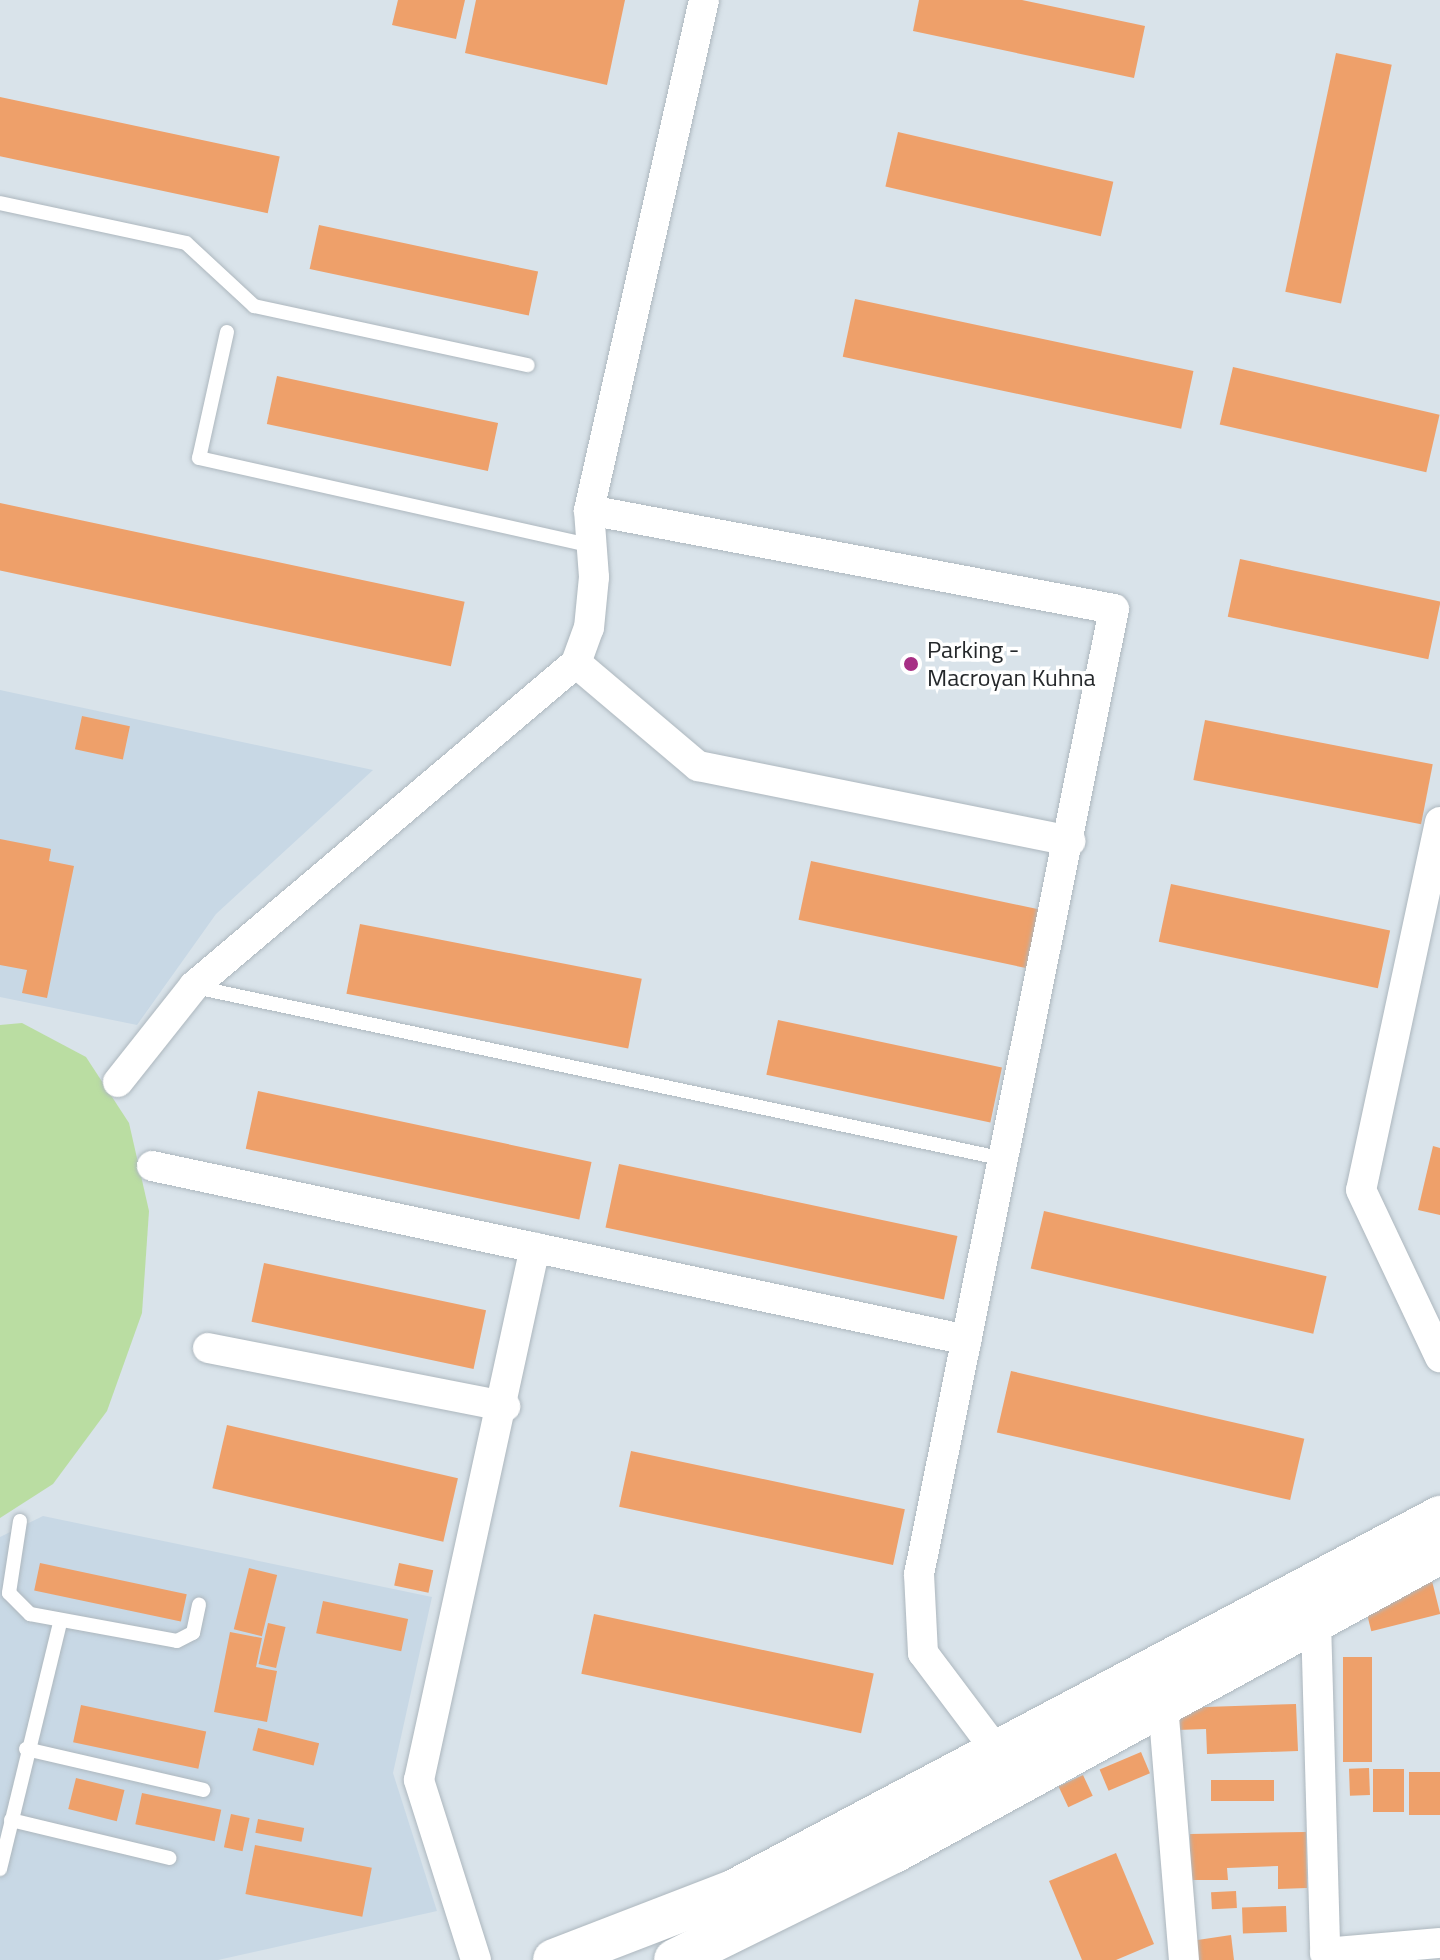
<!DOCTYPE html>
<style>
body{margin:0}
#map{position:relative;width:1440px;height:1960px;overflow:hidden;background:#d9e3ea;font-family:"Titillium Web",sans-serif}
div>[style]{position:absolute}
.built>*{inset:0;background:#c8d8e5}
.green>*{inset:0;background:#badda2}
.building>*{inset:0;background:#eea06a;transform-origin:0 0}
.roads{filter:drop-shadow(0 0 2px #adb7be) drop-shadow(0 0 2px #adb7be)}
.lane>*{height:14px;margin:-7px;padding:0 7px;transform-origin:7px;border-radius:7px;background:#fff}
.street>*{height:30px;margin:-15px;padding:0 15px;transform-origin:15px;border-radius:15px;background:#fff}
.secondary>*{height:42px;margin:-21px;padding:0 21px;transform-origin:21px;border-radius:21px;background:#fff}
.dots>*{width:22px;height:22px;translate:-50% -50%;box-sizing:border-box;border:4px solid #fff;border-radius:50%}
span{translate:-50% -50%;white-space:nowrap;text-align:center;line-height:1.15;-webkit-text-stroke:7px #fff;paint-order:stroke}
.poi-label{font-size:24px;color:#25282b}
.left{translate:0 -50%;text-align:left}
</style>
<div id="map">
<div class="built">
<i style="clip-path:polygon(0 690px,373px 770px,216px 914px,137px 1025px,0 997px)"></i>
<i style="clip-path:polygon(43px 1516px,432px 1597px,393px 1773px,437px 1911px,218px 1960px,0 1960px,0 1537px)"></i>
</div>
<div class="green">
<i style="clip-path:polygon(22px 1023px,86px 1057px,129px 1123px,149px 1211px,142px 1313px,107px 1411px,53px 1484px,0 1518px,0 1025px)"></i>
</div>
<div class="building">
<i style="clip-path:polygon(398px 0,465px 0,456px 39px,392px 25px)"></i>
<i style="clip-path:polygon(476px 0,625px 0,607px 85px,465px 53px)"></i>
<i style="clip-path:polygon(919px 0,1022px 0,1145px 26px,1134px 78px,913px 31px)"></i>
<i style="left:1336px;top:53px;width:57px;height:244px;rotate:12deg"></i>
<i style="left:0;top:97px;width:286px;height:58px;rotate:12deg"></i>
<i style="left:898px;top:132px;width:221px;height:56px;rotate:13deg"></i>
<i style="left:319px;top:225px;width:224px;height:45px;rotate:12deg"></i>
<i style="left:855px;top:299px;width:346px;height:59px;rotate:12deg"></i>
<i style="left:1233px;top:367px;width:212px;height:59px;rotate:13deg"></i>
<i style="left:277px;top:376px;width:226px;height:49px;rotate:12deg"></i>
<i style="left:0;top:503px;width:475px;height:66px;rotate:12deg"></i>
<i style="left:1240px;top:559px;width:205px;height:59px;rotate:12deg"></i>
<i style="left:82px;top:716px;width:49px;height:34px;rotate:12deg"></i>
<i style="left:1205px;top:720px;width:232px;height:61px;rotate:11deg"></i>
<i style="clip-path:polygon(0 839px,51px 849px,49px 861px,74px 866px,47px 998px,22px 993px,27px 970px,0 965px)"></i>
<i style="left:811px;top:861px;width:235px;height:60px;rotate:12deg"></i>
<i style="left:1171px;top:884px;width:224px;height:59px;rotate:12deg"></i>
<i style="left:360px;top:924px;width:287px;height:71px;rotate:11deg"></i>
<i style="left:778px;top:1020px;width:229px;height:56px;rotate:12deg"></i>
<i style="left:258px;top:1091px;width:341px;height:59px;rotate:12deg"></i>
<i style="clip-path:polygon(1433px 1146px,1440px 1148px,1440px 1215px,1418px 1210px)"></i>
<i style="left:619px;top:1164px;width:346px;height:65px;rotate:12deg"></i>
<i style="left:1044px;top:1211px;width:290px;height:59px;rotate:13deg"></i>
<i style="left:264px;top:1263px;width:227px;height:60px;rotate:12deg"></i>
<i style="left:1011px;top:1371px;width:301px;height:63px;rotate:13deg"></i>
<i style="left:227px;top:1425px;width:237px;height:65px;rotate:13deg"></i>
<i style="left:631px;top:1451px;width:280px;height:57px;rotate:12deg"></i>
<i style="left:40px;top:1563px;width:150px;height:28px;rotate:12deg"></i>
<i style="left:399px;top:1563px;width:35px;height:23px;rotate:12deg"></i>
<i style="left:249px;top:1568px;width:29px;height:63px;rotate:14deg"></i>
<i style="left:1432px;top:1581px;width:34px;height:71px;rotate:76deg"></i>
<i style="left:323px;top:1601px;width:87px;height:33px;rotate:12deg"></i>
<i style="left:594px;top:1614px;width:286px;height:61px;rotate:12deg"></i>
<i style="left:268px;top:1623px;width:18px;height:42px;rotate:13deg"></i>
<i style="clip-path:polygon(230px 1632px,262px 1638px,256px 1667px,277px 1671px,267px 1722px,214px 1712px)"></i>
<i style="left:1343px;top:1657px;width:29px;height:105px"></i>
<i style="clip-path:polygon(1296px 1704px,1298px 1751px,1207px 1754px,1206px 1729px,1177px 1730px,1176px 1708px)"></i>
<i style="left:81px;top:1705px;width:128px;height:38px;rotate:12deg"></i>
<i style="left:258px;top:1728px;width:63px;height:23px;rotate:14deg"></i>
<i style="left:1141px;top:1752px;width:23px;height:45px;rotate:67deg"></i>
<i style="left:1369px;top:1768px;width:27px;height:20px;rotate:88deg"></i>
<i style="left:1373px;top:1769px;width:31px;height:43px"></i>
<i style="left:1440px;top:1772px;width:43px;height:31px;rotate:90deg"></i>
<i style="left:1083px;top:1775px;width:23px;height:27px;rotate:65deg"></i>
<i style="left:76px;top:1778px;width:50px;height:32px;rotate:14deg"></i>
<i style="left:1274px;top:1780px;width:21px;height:63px;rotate:90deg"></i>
<i style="left:142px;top:1793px;width:81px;height:32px;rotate:12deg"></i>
<i style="left:231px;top:1814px;width:19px;height:34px;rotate:12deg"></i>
<i style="left:258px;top:1819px;width:47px;height:14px;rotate:11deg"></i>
<i style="clip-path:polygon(1306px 1832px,1307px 1888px,1278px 1889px,1278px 1866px,1227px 1868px,1228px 1880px,1190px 1880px,1190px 1834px)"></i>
<i style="left:255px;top:1845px;width:119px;height:50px;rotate:11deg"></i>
<i style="clip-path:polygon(1116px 1853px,1154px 1944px,1116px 1960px,1082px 1960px,1049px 1881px)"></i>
<i style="left:1236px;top:1891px;width:17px;height:25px;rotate:87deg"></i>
<i style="left:1286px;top:1906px;width:26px;height:44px;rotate:88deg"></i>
<i style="clip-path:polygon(1231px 1935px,1234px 1960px,1194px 1960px,1191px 1941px)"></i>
</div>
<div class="roads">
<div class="lane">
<i style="left:0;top:203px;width:190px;rotate:12.1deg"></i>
<i style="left:186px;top:243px;width:93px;rotate:42.8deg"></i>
<i style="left:254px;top:306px;width:280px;rotate:12.2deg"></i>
<i style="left:227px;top:332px;width:129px;rotate:102.5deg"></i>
<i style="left:199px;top:458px;width:403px;rotate:12.6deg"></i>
<i style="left:195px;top:987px;width:827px;rotate:12deg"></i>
<i style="left:20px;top:1521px;width:73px;rotate:98.7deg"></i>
<i style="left:9px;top:1593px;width:30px;rotate:45deg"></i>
<i style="left:30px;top:1614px;width:149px;rotate:10.4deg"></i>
<i style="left:177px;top:1641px;width:18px;rotate:-27deg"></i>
<i style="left:193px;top:1633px;width:29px;rotate:-78deg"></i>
<i style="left:26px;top:1749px;width:182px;rotate:13deg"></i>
<i style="left:11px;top:1820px;width:163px;rotate:13.5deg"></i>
<i style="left:0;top:1869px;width:253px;rotate:-76.3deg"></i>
</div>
<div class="street">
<i style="left:589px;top:510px;width:534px;rotate:10.68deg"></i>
<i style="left:1114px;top:609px;width:985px;rotate:101.42deg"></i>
<i style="left:919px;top:1574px;width:79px;rotate:87.1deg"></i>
<i style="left:923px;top:1653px;width:125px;rotate:53.1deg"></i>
<i style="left:576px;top:663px;width:160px;rotate:40.2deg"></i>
<i style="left:698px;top:766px;width:380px;rotate:11.4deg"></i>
<i style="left:1440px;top:822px;width:376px;rotate:102.1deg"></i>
<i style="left:1361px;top:1190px;width:185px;rotate:64.7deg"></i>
<i style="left:118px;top:1082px;width:122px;rotate:-51.6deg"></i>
<i style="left:194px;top:986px;width:500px;rotate:-40.22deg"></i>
<i style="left:576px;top:663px;width:37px;rotate:-70deg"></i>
<i style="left:589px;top:628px;width:51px;rotate:-84.4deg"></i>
<i style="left:594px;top:577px;width:67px;rotate:-94.3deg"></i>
<i style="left:589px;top:510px;width:523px;rotate:-77.29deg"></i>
<i style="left:152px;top:1166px;width:833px;rotate:12.05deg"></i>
<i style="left:208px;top:1348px;width:303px;rotate:11.1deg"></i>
<i style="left:1316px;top:1621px;width:332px;rotate:88.4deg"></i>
<i style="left:1325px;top:1953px;width:115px;rotate:-5deg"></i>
<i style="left:1155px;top:1691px;width:16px;rotate:60deg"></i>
<i style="left:1163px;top:1705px;width:256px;rotate:85.3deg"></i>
<i style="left:476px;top:1960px;width:189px;rotate:-107.6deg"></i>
<i style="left:419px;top:1780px;width:545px;rotate:-77.72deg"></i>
</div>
<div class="secondary">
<i style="left:554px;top:1960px;width:194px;rotate:-21.1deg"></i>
<i style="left:735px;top:1890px;width:798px;rotate:-27.88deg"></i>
<i style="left:675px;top:1960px;width:244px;rotate:-26.3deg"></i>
<i style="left:894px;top:1852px;width:623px;rotate:-28.71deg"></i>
</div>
</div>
<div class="dots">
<i style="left:911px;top:664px;background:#a72f85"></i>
</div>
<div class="poi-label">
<span class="left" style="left:927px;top:664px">Parking -<br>Macroyan Kuhna</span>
</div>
</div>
